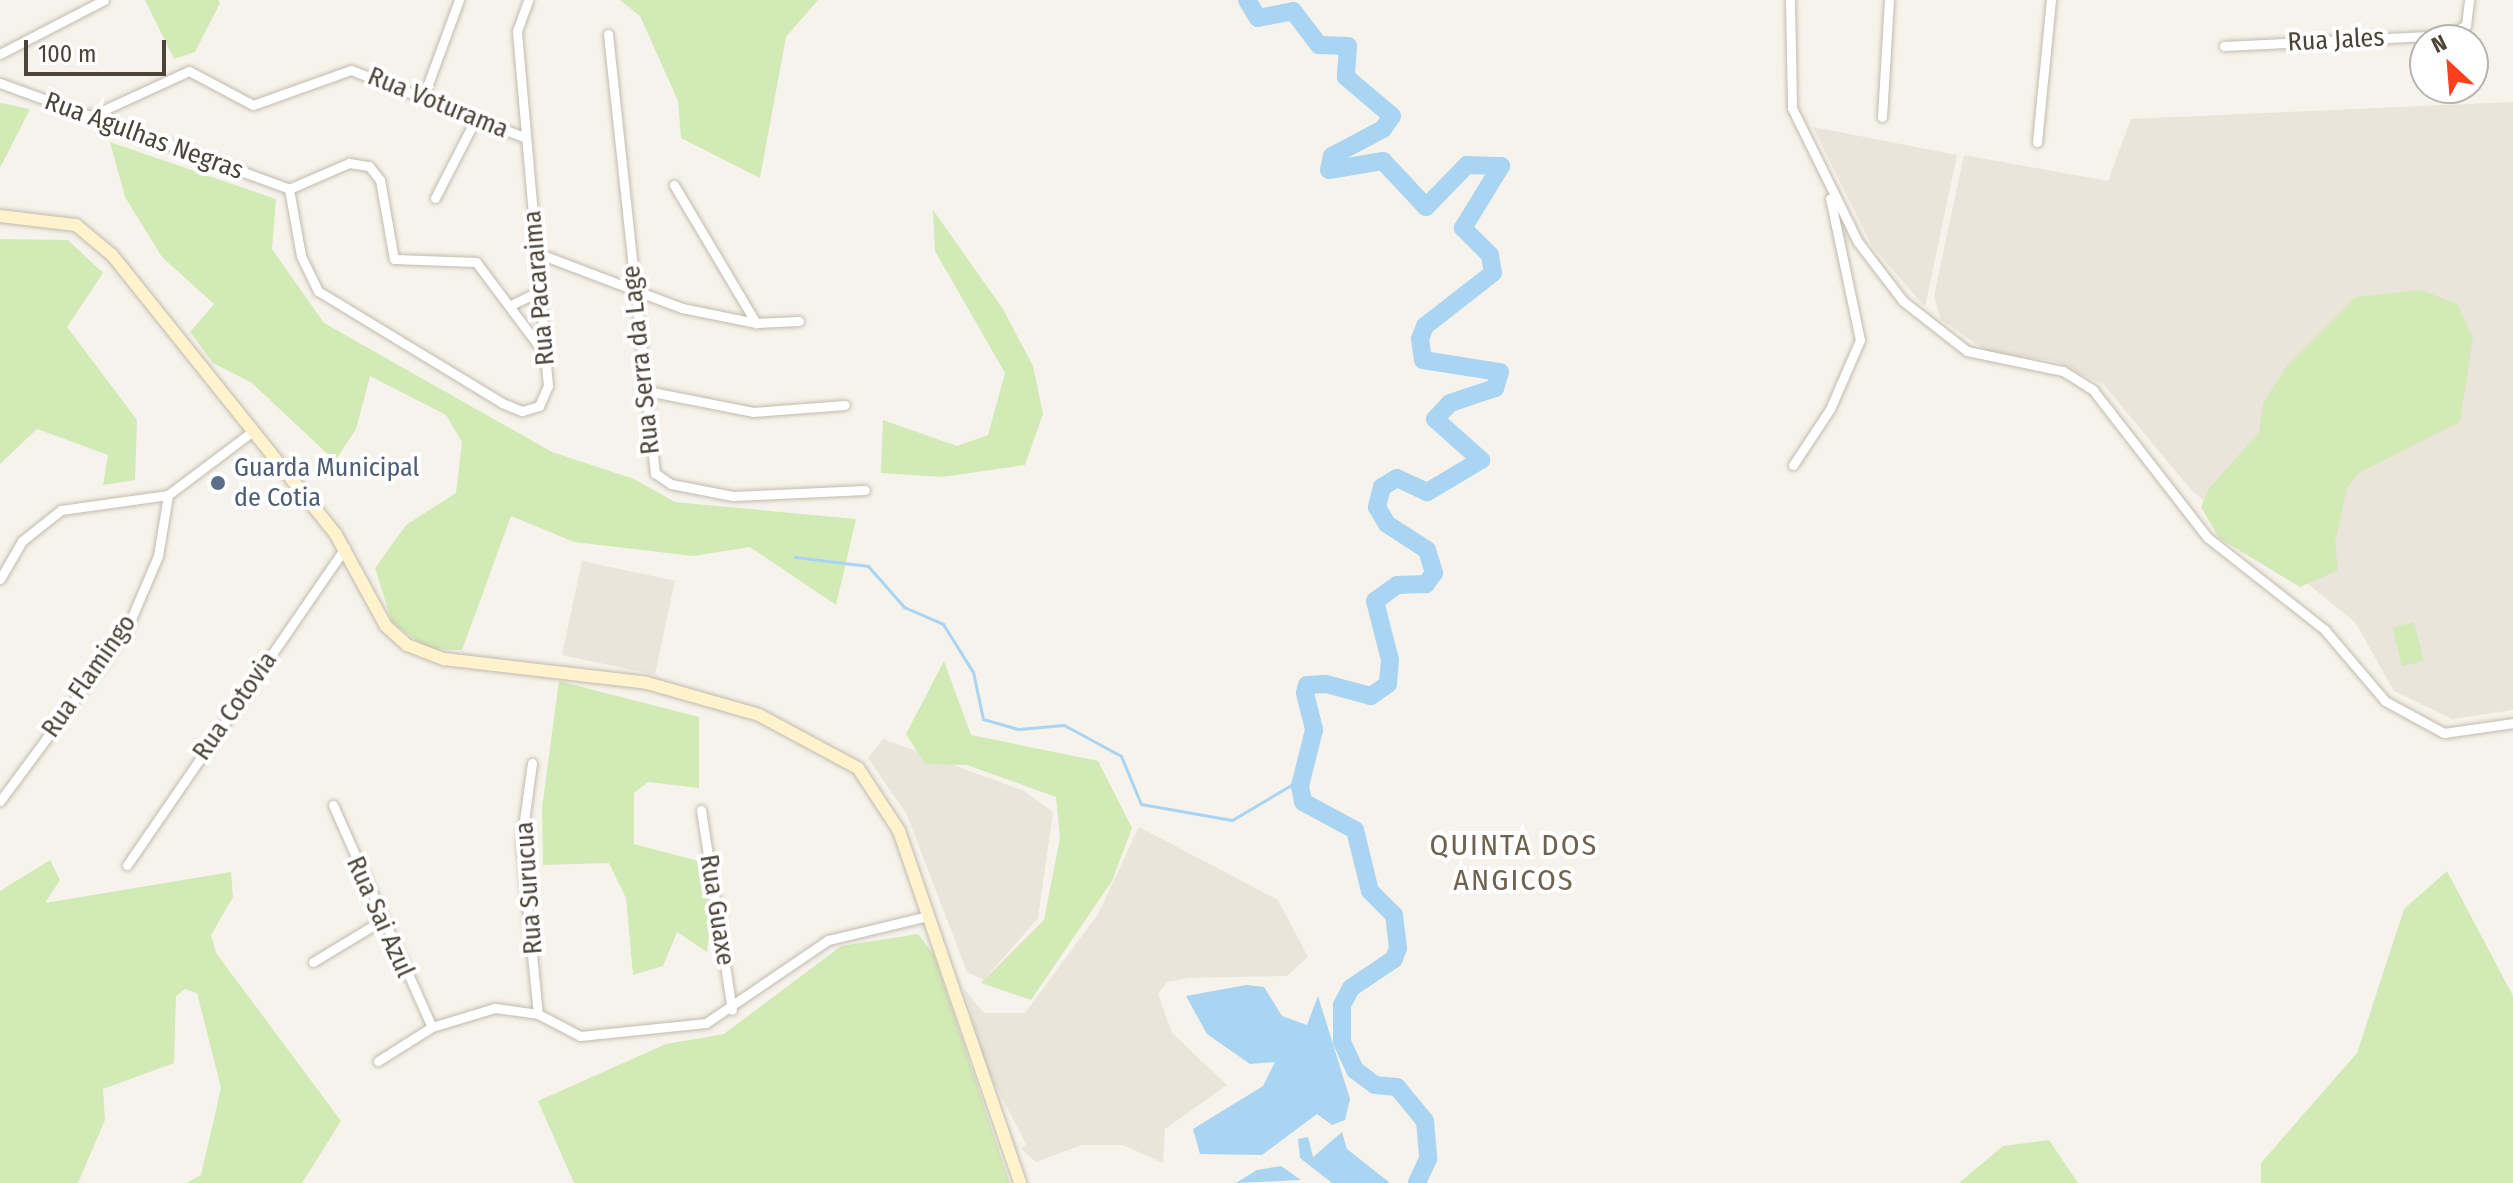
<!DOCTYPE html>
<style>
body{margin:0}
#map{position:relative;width:2513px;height:1183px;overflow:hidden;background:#f6f3ec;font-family:"Fira Sans Condensed",sans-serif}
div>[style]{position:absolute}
.residential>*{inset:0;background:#eae5da;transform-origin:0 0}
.green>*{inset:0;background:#d2eab5;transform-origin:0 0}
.water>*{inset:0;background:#a9d4f2}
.stream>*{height:3px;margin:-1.5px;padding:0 1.5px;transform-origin:1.5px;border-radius:1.5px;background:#a9d4f2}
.river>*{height:18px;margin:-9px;padding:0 9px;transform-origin:9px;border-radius:9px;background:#a9d4f2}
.roads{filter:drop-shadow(0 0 2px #c2bbae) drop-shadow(0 0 2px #c2bbae)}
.minor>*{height:9px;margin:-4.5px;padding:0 4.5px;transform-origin:4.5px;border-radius:4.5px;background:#fff}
.secondary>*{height:12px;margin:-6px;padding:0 6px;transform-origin:6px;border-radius:6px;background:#fff3cd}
.dots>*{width:22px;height:22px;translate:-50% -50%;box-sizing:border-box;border:4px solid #fff;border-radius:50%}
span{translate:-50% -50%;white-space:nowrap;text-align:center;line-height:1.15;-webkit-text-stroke:8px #fff;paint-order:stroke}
.street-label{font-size:26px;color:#4b4439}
.service-label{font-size:26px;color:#4e5e75}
.left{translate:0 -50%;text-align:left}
.quarter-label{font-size:30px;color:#6e6250;letter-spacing:2px}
.north{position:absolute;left:2409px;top:24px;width:80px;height:80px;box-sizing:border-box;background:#fff;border:2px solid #b7b4b0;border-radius:50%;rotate:334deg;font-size:22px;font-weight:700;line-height:32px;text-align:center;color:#4b4439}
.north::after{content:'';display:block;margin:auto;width:28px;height:36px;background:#fc3f1d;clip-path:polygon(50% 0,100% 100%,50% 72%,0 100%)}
.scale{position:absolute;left:24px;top:40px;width:142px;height:36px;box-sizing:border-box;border:4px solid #4b4439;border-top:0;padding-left:10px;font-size:24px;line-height:28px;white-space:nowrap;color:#4b4439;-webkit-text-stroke:6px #fff;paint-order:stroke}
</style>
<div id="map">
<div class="residential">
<i style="clip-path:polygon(2513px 102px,2513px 710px,2452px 719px,2394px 691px,2355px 622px,2192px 491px,2104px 385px,2055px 361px,1990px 353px,1941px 320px,1934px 296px,1964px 155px,2108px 181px,2131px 119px)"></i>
<i style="clip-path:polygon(1813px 127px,1957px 155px,1925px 307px,1872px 246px)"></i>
<i style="left:582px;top:561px;width:95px;height:96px;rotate:12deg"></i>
<i style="clip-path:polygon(883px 739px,1024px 791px,1053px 812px,1038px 918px,984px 980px,967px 972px,907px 815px,868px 758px)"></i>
<i style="clip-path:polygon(1139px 827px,1278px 900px,1308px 957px,1287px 976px,1189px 978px,1167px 982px,1158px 994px,1172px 1033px,1227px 1085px,1165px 1129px,1163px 1163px,1123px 1145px,1082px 1145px,1036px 1162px,1021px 1149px,1026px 1144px,987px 1069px,964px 989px,984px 1013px,1025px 1013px,1098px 914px)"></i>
</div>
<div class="green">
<i style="clip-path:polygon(145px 0,218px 0,220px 3px,195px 52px,174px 59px)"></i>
<i style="clip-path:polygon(620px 0,818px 0,786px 37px,760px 178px,681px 138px,678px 101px,640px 16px)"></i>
<i style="clip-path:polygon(0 103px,30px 109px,0 168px)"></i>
<i style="clip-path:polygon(110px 142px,276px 199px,272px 249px,324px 323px,552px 452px,634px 479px,675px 502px,856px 519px,836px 605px,750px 547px,693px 556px,574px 542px,511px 516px,462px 650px,428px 649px,392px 622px,375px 568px,406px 525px,456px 493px,462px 442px,446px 415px,370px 376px,356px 429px,335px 461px,252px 383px,213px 363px,190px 332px,214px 304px,162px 257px,125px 197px)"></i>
<i style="clip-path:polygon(933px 210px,1003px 309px,1033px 366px,1043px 414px,1025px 465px,942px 477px,881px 473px,883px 420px,957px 446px,988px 435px,1005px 373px,935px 251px)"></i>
<i style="clip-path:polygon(0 239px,68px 240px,103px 273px,67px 327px,137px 420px,135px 480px,103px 485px,108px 455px,37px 429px,0 464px)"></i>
<i style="clip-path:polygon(2421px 290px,2457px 304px,2473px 338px,2460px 422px,2359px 473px,2347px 488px,2335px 542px,2338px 570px,2300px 587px,2219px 538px,2201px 507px,2208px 490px,2259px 432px,2263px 403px,2287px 365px,2355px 297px)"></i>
<i style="left:2414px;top:622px;width:40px;height:22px;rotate:76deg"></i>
<i style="clip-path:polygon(944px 661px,971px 735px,1098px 761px,1132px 828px,1112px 881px,1031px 1000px,981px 983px,1044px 920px,1060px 838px,1056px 797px,967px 765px,925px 764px,906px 734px)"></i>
<i style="clip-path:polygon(559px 681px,699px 717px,699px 788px,648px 782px,634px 793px,634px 844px,698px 861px,712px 907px,707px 952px,677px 932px,663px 966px,633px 975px,626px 898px,609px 863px,543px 865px,542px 808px)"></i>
<i style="clip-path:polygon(50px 860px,60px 880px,45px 903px,231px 872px,233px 897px,211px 935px,216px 953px,341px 1121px,302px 1183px,186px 1183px,201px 1175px,221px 1088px,197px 993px,185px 989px,176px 996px,174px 1063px,103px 1089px,105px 1120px,78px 1183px,0 1183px,0 891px)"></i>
<i style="clip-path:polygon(2447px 871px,2513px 996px,2513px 1183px,2261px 1183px,2261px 1163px,2357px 1053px,2404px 909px)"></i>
<i style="clip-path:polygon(918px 934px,934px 955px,1010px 1183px,574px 1183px,538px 1101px,666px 1044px,724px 1034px,841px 946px)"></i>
<i style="clip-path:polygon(2049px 1140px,2078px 1183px,1959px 1183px,2003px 1146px)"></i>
</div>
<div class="water">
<i style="clip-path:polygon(1246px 985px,1264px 987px,1282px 1016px,1307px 1025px,1318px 996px,1350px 1099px,1345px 1120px,1332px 1125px,1317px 1114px,1262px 1155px,1200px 1154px,1193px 1129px,1263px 1086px,1275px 1062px,1250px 1064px,1207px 1034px,1186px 996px)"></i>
<i style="clip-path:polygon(1342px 1132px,1347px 1149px,1390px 1183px,1332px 1183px,1300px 1158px,1298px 1139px,1308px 1137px,1313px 1157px)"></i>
<i style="clip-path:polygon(1281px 1166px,1301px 1180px,1236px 1183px,1257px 1170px)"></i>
</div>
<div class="stream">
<i style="left:795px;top:557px;width:74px;rotate:7deg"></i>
<i style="left:868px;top:566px;width:55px;rotate:48.7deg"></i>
<i style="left:904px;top:607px;width:43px;rotate:23.6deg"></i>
<i style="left:943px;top:624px;width:57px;rotate:58deg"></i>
<i style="left:973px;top:672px;width:48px;rotate:78deg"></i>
<i style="left:983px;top:719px;width:37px;rotate:16deg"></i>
<i style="left:1019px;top:729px;width:45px;rotate:-5.1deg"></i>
<i style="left:1064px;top:725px;width:65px;rotate:28.5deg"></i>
<i style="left:1121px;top:756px;width:52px;rotate:67.4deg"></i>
<i style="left:1141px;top:804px;width:92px;rotate:10deg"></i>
<i style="left:1232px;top:820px;width:82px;rotate:-30.6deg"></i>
</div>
<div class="river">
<i style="left:1247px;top:0;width:21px;rotate:59deg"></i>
<i style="left:1258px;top:18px;width:36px;rotate:-11deg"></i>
<i style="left:1293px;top:11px;width:43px;rotate:52.6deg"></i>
<i style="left:1319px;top:45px;width:29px;rotate:2deg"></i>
<i style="left:1348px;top:46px;width:31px;rotate:94deg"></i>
<i style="left:1346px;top:77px;width:60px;rotate:40.3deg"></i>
<i style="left:1392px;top:116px;width:16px;rotate:125deg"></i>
<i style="left:1383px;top:129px;width:58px;rotate:152.1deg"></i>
<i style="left:1332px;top:156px;width:14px;rotate:102deg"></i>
<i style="left:1329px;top:170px;width:55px;rotate:-9.5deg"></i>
<i style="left:1383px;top:161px;width:63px;rotate:46.9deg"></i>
<i style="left:1426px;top:207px;width:59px;rotate:-45.7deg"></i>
<i style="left:1467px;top:165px;width:34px;rotate:2deg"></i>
<i style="left:1501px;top:166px;width:73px;rotate:121.5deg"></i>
<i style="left:1463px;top:228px;width:38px;rotate:45deg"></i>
<i style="left:1490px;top:255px;width:18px;rotate:81deg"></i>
<i style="left:1493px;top:273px;width:86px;rotate:142.1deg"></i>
<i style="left:1425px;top:326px;width:14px;rotate:111deg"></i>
<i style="left:1420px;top:339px;width:21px;rotate:82deg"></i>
<i style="left:1423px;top:360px;width:78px;rotate:8.9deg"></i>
<i style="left:1500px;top:372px;width:17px;rotate:107deg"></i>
<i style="left:1495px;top:388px;width:47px;rotate:161.6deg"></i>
<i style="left:1450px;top:403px;width:22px;rotate:133deg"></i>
<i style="left:1435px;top:419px;width:62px;rotate:41.7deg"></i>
<i style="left:1481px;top:460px;width:63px;rotate:149.3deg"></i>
<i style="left:1427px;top:492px;width:33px;rotate:-155deg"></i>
<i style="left:1397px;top:478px;width:17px;rotate:149deg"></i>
<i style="left:1382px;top:487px;width:21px;rotate:104deg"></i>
<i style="left:1377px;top:507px;width:20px;rotate:60deg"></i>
<i style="left:1387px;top:524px;width:48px;rotate:33deg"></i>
<i style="left:1427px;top:550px;width:24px;rotate:73deg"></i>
<i style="left:1434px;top:573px;width:14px;rotate:126deg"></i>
<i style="left:1426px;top:584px;width:29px;rotate:178deg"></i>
<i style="left:1397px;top:585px;width:27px;rotate:144deg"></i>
<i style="left:1375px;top:601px;width:61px;rotate:75.7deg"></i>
<i style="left:1390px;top:660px;width:24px;rotate:95deg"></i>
<i style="left:1388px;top:684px;width:21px;rotate:145deg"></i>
<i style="left:1371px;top:696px;width:47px;rotate:-165.1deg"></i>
<i style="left:1326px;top:684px;width:19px;rotate:177deg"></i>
<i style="left:1307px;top:685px;width:8px;rotate:104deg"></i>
<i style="left:1305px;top:693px;width:38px;rotate:76deg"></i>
<i style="left:1314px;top:730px;width:58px;rotate:104deg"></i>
<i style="left:1300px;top:786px;width:16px;rotate:79deg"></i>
<i style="left:1303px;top:802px;width:59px;rotate:28.3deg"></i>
<i style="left:1355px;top:830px;width:63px;rotate:76.2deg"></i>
<i style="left:1370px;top:891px;width:34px;rotate:45deg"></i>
<i style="left:1394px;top:915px;width:33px;rotate:83deg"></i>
<i style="left:1398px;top:948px;width:12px;rotate:110deg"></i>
<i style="left:1394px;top:959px;width:52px;rotate:146deg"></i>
<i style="left:1351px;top:988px;width:19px;rotate:118deg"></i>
<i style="left:1342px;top:1005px;width:37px;rotate:90deg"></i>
<i style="left:1342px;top:1042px;width:31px;rotate:65deg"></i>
<i style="left:1355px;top:1070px;width:25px;rotate:37deg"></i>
<i style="left:1375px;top:1085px;width:22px;rotate:5deg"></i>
<i style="left:1397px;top:1087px;width:44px;rotate:50.5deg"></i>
<i style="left:1425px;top:1121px;width:38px;rotate:85deg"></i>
<i style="left:1428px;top:1159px;width:26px;rotate:115deg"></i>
</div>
<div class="roads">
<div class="minor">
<i style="left:1790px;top:0;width:108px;rotate:88.9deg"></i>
<i style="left:1792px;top:108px;width:149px;rotate:63.8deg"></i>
<i style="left:1858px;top:242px;width:74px;rotate:52.7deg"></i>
<i style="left:1903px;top:301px;width:81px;rotate:38deg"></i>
<i style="left:1967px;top:351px;width:98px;rotate:11.8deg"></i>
<i style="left:2063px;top:371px;width:36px;rotate:32deg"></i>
<i style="left:2093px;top:390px;width:186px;rotate:52.2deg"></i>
<i style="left:2207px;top:537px;width:149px;rotate:38.2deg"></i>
<i style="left:2324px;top:629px;width:94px;rotate:49.7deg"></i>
<i style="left:2385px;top:701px;width:67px;rotate:28.5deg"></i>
<i style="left:2444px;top:733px;width:70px;rotate:-8.2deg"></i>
<i style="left:608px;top:34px;width:442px;rotate:83.9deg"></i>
<i style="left:655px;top:473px;width:19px;rotate:35deg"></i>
<i style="left:671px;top:484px;width:63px;rotate:11deg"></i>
<i style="left:733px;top:496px;width:132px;rotate:-2.6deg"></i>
<i style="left:2224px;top:46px;width:225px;rotate:-2.8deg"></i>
<i style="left:2449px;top:35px;width:20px;rotate:-30deg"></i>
<i style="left:2466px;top:25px;width:25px;rotate:-83deg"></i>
<i style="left:0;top:54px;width:117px;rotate:-27.4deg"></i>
<i style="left:0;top:83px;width:308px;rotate:20.1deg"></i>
<i style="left:424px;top:95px;width:101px;rotate:-69.8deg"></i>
<i style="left:91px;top:116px;width:108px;rotate:-24.7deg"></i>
<i style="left:189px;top:71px;width:72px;rotate:28deg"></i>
<i style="left:253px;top:105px;width:104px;rotate:-19.7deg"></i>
<i style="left:351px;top:70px;width:186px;rotate:21.2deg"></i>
<i style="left:1882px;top:117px;width:117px;rotate:-86.6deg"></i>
<i style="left:2037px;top:142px;width:143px;rotate:-84.4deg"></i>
<i style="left:674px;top:185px;width:161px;rotate:59.3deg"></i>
<i style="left:289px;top:189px;width:68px;rotate:79.8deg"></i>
<i style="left:301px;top:256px;width:39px;rotate:64deg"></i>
<i style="left:318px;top:291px;width:215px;rotate:31.3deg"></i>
<i style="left:502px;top:403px;width:22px;rotate:22deg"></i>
<i style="left:522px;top:411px;width:18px;rotate:-16deg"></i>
<i style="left:539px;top:406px;width:22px;rotate:-66deg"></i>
<i style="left:548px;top:386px;width:356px;rotate:-95deg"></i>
<i style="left:517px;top:31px;width:33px;rotate:-70deg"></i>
<i style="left:289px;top:189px;width:65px;rotate:-23.4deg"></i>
<i style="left:349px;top:163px;width:20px;rotate:9deg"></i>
<i style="left:369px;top:166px;width:18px;rotate:52deg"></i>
<i style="left:380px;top:180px;width:80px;rotate:80deg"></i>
<i style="left:394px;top:259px;width:82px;rotate:2.1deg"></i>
<i style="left:476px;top:262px;width:109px;rotate:53.2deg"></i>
<i style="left:435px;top:198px;width:85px;rotate:-62.8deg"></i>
<i style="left:537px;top:253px;width:155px;rotate:20.8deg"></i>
<i style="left:682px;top:308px;width:76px;rotate:11.5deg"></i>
<i style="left:756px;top:323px;width:43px;rotate:-2.7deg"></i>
<i style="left:511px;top:305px;width:30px;rotate:-26deg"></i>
<i style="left:642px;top:390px;width:113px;rotate:11.2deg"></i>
<i style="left:753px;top:412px;width:92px;rotate:-4.4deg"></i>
<i style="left:1793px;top:465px;width:67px;rotate:-56.5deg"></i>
<i style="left:1830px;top:409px;width:75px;rotate:-66.5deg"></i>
<i style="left:1860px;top:340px;width:145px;rotate:-101.9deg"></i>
<i style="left:0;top:579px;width:44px;rotate:-59.9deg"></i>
<i style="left:22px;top:541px;width:50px;rotate:-38.5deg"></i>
<i style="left:61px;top:510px;width:108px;rotate:-8deg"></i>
<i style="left:168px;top:495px;width:101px;rotate:-37deg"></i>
<i style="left:532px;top:763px;width:80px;rotate:97.9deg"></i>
<i style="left:521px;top:842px;width:173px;rotate:84.4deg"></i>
<i style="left:0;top:801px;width:212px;rotate:-53.5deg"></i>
<i style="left:126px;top:631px;width:82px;rotate:-66.9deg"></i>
<i style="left:158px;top:556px;width:62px;rotate:-80.7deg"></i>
<i style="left:333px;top:805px;width:243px;rotate:66deg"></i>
<i style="left:701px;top:810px;width:202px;rotate:81.2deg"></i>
<i style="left:127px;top:865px;width:385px;rotate:-55.5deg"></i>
<i style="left:313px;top:962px;width:77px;rotate:-31.2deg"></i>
<i style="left:378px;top:1061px;width:64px;rotate:-32.2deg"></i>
<i style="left:432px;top:1027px;width:66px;rotate:-16.8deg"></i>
<i style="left:495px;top:1008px;width:43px;rotate:7.9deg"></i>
<i style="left:538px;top:1014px;width:47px;rotate:27.6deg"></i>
<i style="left:580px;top:1036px;width:127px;rotate:-5.9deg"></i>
<i style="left:706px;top:1023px;width:148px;rotate:-34.2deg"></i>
<i style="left:828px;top:940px;width:103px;rotate:-13.5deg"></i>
</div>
<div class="secondary">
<i style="left:0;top:216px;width:77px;rotate:6.8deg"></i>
<i style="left:76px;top:225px;width:47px;rotate:39.8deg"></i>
<i style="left:112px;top:255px;width:356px;rotate:51.3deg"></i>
<i style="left:335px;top:533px;width:106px;rotate:61.3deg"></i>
<i style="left:386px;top:626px;width:28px;rotate:42deg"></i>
<i style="left:407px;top:645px;width:40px;rotate:21deg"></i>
<i style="left:444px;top:659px;width:204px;rotate:6.7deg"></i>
<i style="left:647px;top:683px;width:116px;rotate:15.9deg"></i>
<i style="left:759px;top:715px;width:112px;rotate:28.2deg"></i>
<i style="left:858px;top:768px;width:75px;rotate:56.9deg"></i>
<i style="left:899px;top:831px;width:372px;rotate:71deg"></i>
</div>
</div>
<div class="dots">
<i style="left:218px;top:483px;background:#5c6f8a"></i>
</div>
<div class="street-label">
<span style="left:2336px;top:40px;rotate:-3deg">Rua Jales</span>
<span style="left:438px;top:103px;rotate:22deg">Rua Voturama</span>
<span style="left:144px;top:136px;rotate:20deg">Rua Agulhas Negras</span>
<span style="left:539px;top:288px;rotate:-95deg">Rua Pacaraima</span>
<span style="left:641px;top:360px;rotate:-96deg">Rua Serra da Lage</span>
<span style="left:89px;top:676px;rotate:-55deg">Rua Flamingo</span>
<span style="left:235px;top:706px;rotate:-55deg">Rua Cotovia</span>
<span style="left:529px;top:888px;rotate:-94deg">Rua Surucua</span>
<span style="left:717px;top:910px;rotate:81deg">Rua Guaxe</span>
<span style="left:380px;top:917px;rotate:66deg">Rua Sai Azul</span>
</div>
<div class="service-label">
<span class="left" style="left:234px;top:483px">Guarda Municipal<br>de Cotia</span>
</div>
<div class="quarter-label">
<span style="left:1514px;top:862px">QUINTA DOS<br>ANGICOS</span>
</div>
<div class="north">N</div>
<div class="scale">100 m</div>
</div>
